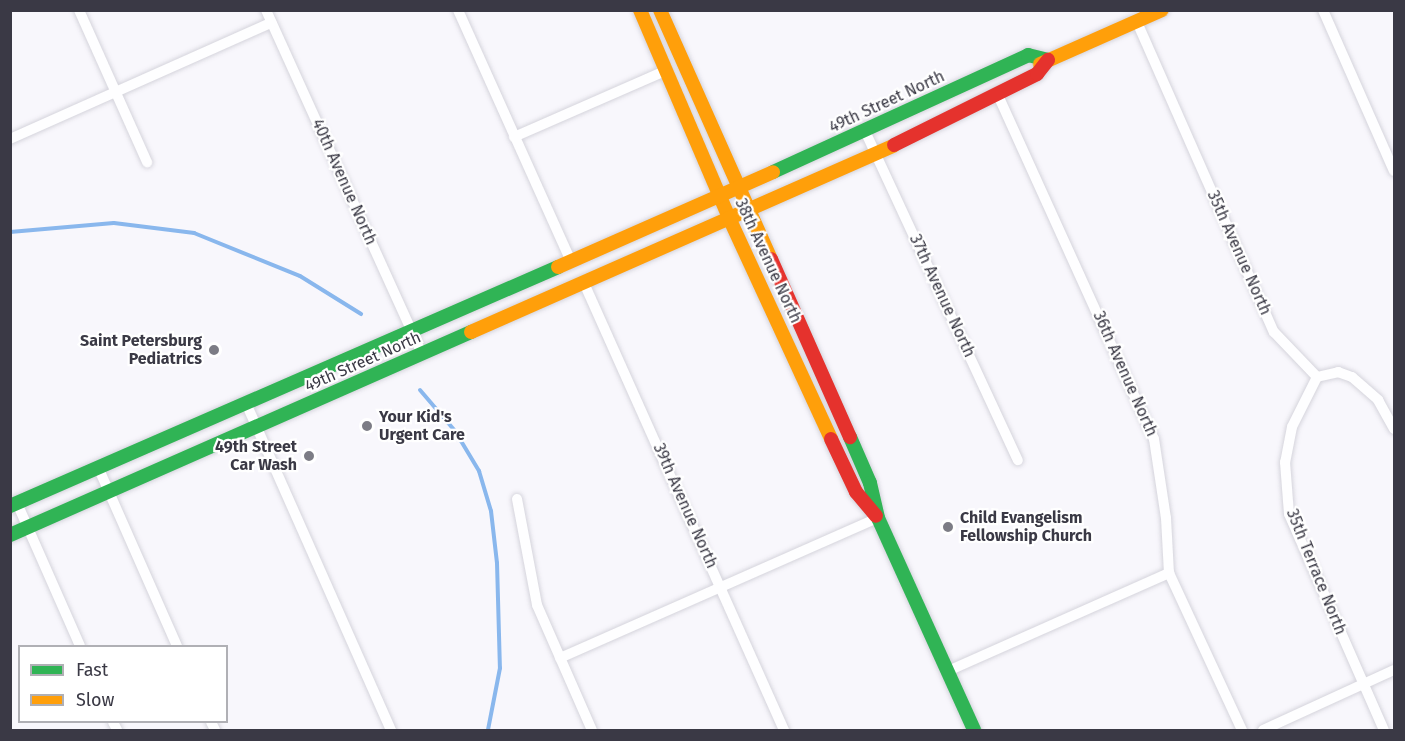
<!DOCTYPE html>
<style>
body{margin:0}
#map{position:relative;width:1405px;height:741px;overflow:hidden;background:#f8f7fc;font-family:"Fira Sans",sans-serif}
div>[style]{position:absolute}
.stream>*{height:4px;margin:-2px;padding:0 2px;transform-origin:2px;border-radius:2px;background:#89b7ed}
.roads{filter:drop-shadow(0 0 2px #d5d4dc) drop-shadow(0 0 2px #d5d4dc)}
.street>*{height:10px;margin:-5px;padding:0 5px;transform-origin:5px;border-radius:5px;background:#fefeff}
.fast>*{height:14px;margin:-7px;padding:0 7px;transform-origin:7px;border-radius:7px;background:#30b455}
.slow>*{height:14px;margin:-7px;padding:0 7px;transform-origin:7px;border-radius:7px;background:#ff9f0a}
.jam>*{height:14px;margin:-7px;padding:0 7px;transform-origin:7px;border-radius:7px;background:#e5322d}
.dots>*{width:16px;height:16px;translate:-50% -50%;box-sizing:border-box;border:3px solid #fff;border-radius:50%}
span{translate:-50% -50%;white-space:nowrap;text-align:center;line-height:1.15;-webkit-text-stroke:4.5px #fff;paint-order:stroke}
.street-label{font-size:16px;color:#3a3945}
.poi-label{font-size:16px;color:#3a3945;font-weight:700}
.right{translate:-100% -50%;text-align:right}
.left{translate:0 -50%;text-align:left}
.frame{position:absolute;inset:0;border:12px solid #3a3945;pointer-events:none}
.legend{position:absolute;left:18px;top:645px;width:210px;height:78px;box-sizing:border-box;background:#fff;border:2px solid #b0b0b5;margin:0;padding:8px 10px;list-style:none;font-size:18px;color:#3a3945}
.legend li{display:flex;align-items:center;gap:12px;height:30px}
.legend b{width:30px;border:2px solid #b0b0b5}
</style>
<div id="map">
<div class="stream">
<i style="left:10px;top:232px;width:104px;rotate:-4.9deg"></i>
<i style="left:114px;top:223px;width:81px;rotate:7.1deg"></i>
<i style="left:194px;top:233px;width:114px;rotate:22.1deg"></i>
<i style="left:300px;top:276px;width:72px;rotate:31.9deg"></i>
<i style="left:420px;top:390px;width:54px;rotate:49.5deg"></i>
<i style="left:455px;top:431px;width:47px;rotate:59deg"></i>
<i style="left:479px;top:471px;width:42px;rotate:73.3deg"></i>
<i style="left:491px;top:511px;width:52px;rotate:83.4deg"></i>
<i style="left:497px;top:563px;width:105px;rotate:88.4deg"></i>
<i style="left:500px;top:668px;width:63px;rotate:101deg"></i>
</div>
<div class="roads">
<div class="street">
<i style="left:79px;top:10px;width:167px;rotate:65.9deg"></i>
<i style="left:266px;top:10px;width:378px;rotate:65.6deg"></i>
<i style="left:458px;top:10px;width:275px;rotate:65.8deg"></i>
<i style="left:1323px;top:10px;width:176px;rotate:66.2deg"></i>
<i style="left:1137px;top:22px;width:339px;rotate:66.2deg"></i>
<i style="left:1274px;top:332px;width:62px;rotate:46.3deg"></i>
<i style="left:1317px;top:377px;width:22px;rotate:-13deg"></i>
<i style="left:1338px;top:372px;width:15px;rotate:20deg"></i>
<i style="left:1352px;top:377px;width:35px;rotate:41deg"></i>
<i style="left:1378px;top:400px;width:33px;rotate:61deg"></i>
<i style="left:997px;top:93px;width:380px;rotate:65.6deg"></i>
<i style="left:1154px;top:439px;width:80px;rotate:81.4deg"></i>
<i style="left:1166px;top:518px;width:55px;rotate:86.9deg"></i>
<i style="left:1169px;top:573px;width:173px;rotate:65.1deg"></i>
<i style="left:865px;top:131px;width:363px;rotate:65.1deg"></i>
<i style="left:514px;top:137px;width:165px;rotate:-23.6deg"></i>
<i style="left:10px;top:139px;width:286px;rotate:-24deg"></i>
<i style="left:584px;top:283px;width:490px;rotate:65.9deg"></i>
<i style="left:1317px;top:377px;width:56px;rotate:116.6deg"></i>
<i style="left:1292px;top:427px;width:36px;rotate:101deg"></i>
<i style="left:1285px;top:462px;width:52px;rotate:85.6deg"></i>
<i style="left:1289px;top:514px;width:236px;rotate:66.3deg"></i>
<i style="left:246px;top:403px;width:358px;rotate:66.1deg"></i>
<i style="left:98px;top:467px;width:196px;rotate:66.2deg"></i>
<i style="left:517px;top:499px;width:108px;rotate:79.3deg"></i>
<i style="left:537px;top:605px;width:137px;rotate:66.3deg"></i>
<i style="left:17px;top:503px;width:156px;rotate:66.2deg"></i>
<i style="left:560px;top:658px;width:347px;rotate:-23.8deg"></i>
<i style="left:948px;top:671px;width:242px;rotate:-23.9deg"></i>
<i style="left:113px;top:722px;width:9px;rotate:63deg"></i>
<i style="left:211px;top:722px;width:9px;rotate:63deg"></i>
<i style="left:1263px;top:730px;width:144px;rotate:-24.6deg"></i>
</div>
<div class="fast">
<i style="left:773px;top:172px;width:281px;rotate:-24.6deg"></i>
<i style="left:1028px;top:55px;width:21px;rotate:14deg"></i>
<i style="left:850px;top:437px;width:50px;rotate:66.5deg"></i>
<i style="left:870px;top:483px;width:36px;rotate:77deg"></i>
<i style="left:878px;top:518px;width:233px;rotate:65.6deg"></i>
<i style="left:10px;top:506px;width:598px;rotate:-23.56deg"></i>
<i style="left:10px;top:535px;width:504px;rotate:-23.77deg"></i>
</div>
<div class="slow">
<i style="left:640px;top:10px;width:228px;rotate:66.8deg"></i>
<i style="left:730px;top:220px;width:241px;rotate:65.2deg"></i>
<i style="left:660px;top:10px;width:273px;rotate:66deg"></i>
<i style="left:1040px;top:64px;width:133px;rotate:-23.9deg"></i>
<i style="left:558px;top:267px;width:235px;rotate:-23.8deg"></i>
<i style="left:471px;top:332px;width:462px;rotate:-23.8deg"></i>
</div>
<div class="jam">
<i style="left:894px;top:145px;width:160px;rotate:-26.4deg"></i>
<i style="left:1037px;top:74px;width:18px;rotate:-52deg"></i>
<i style="left:771px;top:259px;width:195px;rotate:66.1deg"></i>
<i style="left:831px;top:439px;width:59px;rotate:64.7deg"></i>
<i style="left:856px;top:492px;width:31px;rotate:50deg"></i>
</div>
</div>
<div class="dots">
<i style="left:214px;top:350px;background:#7c7c85"></i>
<i style="left:367px;top:426px;background:#7c7c85"></i>
<i style="left:309px;top:456px;background:#7c7c85"></i>
<i style="left:948px;top:527px;background:#7c7c85"></i>
</div>
<div class="street-label">
<span style="left:887px;top:102px;rotate:-25deg">49th Street North</span>
<span style="left:344px;top:182px;rotate:66deg">40th Avenue North</span>
<span style="left:1239px;top:253px;rotate:66deg">35th Avenue North</span>
<span style="left:768px;top:261px;rotate:65deg">38th Avenue North</span>
<span style="left:942px;top:296px;rotate:65deg">37th Avenue North</span>
<span style="left:363px;top:362px;rotate:-24deg">49th Street North</span>
<span style="left:1125px;top:374px;rotate:66deg">36th Avenue North</span>
<span style="left:685px;top:506px;rotate:66deg">39th Avenue North</span>
<span style="left:1316px;top:572px;rotate:68deg">35th Terrace North</span>
</div>
<div class="poi-label">
<span class="right" style="left:202px;top:350px">Saint Petersburg<br>Pediatrics</span>
<span class="left" style="left:379px;top:426px">Your Kid's<br>Urgent Care</span>
<span class="right" style="left:297px;top:456px">49th Street<br>Car Wash</span>
<span class="left" style="left:960px;top:527px">Child Evangelism<br>Fellowship Church</span>
</div>
<div class="frame"></div>
<ul class="legend">
<li><b style="height:8px;background:#30b455"></b>Fast</li>
<li><b style="height:8px;background:#ff9f0a"></b>Slow</li>
</ul>
</div>
